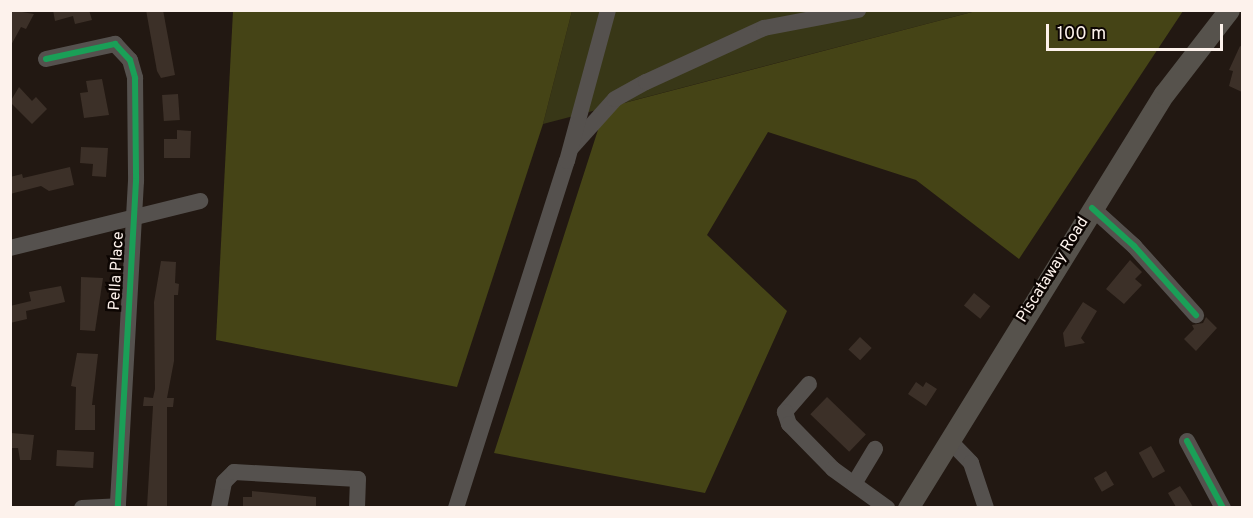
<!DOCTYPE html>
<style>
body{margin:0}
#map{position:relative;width:1253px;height:518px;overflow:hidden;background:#221812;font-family:Overpass,sans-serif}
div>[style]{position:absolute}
.green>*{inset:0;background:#383717}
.forest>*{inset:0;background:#454416}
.building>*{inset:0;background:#3c3028;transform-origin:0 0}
.minor>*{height:16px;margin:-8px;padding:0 8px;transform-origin:8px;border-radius:8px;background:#55514e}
.major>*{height:21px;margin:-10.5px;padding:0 10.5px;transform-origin:10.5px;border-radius:10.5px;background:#56524c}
.cycleway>*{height:6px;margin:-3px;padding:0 3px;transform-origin:3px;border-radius:3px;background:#1a9f57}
span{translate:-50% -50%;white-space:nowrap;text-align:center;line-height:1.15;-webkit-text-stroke:5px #0c0502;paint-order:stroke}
.street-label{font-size:16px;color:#fdf2ec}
.frame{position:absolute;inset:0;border:12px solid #fdf2ec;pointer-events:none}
.scale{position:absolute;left:1046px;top:24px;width:177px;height:27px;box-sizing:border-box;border:3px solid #fdf2ec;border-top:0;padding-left:8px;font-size:18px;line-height:21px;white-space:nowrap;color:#fdf2ec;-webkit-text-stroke:4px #0c0502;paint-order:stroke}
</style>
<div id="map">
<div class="green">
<i style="clip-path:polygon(572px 11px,976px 11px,543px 124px)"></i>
</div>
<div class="forest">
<i style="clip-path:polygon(233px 11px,572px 11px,543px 124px,457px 387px,216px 340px)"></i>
<i style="clip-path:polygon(976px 11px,1183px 11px,1019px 259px,916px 180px,768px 132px,707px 235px,787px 311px,705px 493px,494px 453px,605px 108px)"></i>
</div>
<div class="building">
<i style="clip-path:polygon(10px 10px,34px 14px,26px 29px,21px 27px,10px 47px)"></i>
<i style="clip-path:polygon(53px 10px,89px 10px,92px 20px,75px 24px,73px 16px,55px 21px)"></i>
<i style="clip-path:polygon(146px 10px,163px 10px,175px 75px,161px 78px,157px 71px)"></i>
<i style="clip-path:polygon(1240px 46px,1242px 47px,1242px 92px,1229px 86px,1233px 71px,1229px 70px)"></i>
<i style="clip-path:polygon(102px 79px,109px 115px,84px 118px,80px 93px,88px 92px,86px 81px)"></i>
<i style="clip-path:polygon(19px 87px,32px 101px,36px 97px,47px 109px,32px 124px,10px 102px)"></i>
<i style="left:178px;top:94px;width:26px;height:16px;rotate:86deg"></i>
<i style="clip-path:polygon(177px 130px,191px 131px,190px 158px,164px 158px,164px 139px,177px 139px)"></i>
<i style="clip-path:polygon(81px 147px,108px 148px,106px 177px,92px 176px,93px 164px,80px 163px)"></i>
<i style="clip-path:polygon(70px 167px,74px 185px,49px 191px,41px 186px,10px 194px,10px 177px,22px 174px,23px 178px)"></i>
<i style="clip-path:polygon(1130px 260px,1142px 272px,1135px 279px,1142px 285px,1124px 304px,1106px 289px)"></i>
<i style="clip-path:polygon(161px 261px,176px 262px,175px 283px,179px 284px,178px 295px,174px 295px,174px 361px,167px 398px,174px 398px,173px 407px,167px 407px,167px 507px,147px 507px,153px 406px,143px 406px,144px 397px,153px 398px,155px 389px,154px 302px)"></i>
<i style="clip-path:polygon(81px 277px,103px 278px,95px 331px,80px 330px)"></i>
<i style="clip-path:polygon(61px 286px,65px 302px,26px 311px,27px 319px,10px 323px,10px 306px,31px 301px,29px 292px)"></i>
<i style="left:974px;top:293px;width:21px;height:16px;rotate:39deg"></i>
<i style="clip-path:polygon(1083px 302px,1097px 311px,1081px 338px,1085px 343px,1065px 347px,1063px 333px)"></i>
<i style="clip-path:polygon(1206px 317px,1217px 328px,1196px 351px,1184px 339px,1194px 329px,1192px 325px,1203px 323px)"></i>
<i style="left:860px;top:337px;width:16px;height:17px;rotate:43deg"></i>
<i style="clip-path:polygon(77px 353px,98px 354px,92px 405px,95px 405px,95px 430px,75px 430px,76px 387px,71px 386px)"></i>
<i style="clip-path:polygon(916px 382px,923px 387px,926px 382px,937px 389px,926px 406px,908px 394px)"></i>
<i style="left:827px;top:397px;width:54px;height:24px;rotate:44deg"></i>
<i style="clip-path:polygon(11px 433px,34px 435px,31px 460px,20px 460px,18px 448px,10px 448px)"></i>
<i style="left:1151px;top:446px;width:29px;height:14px;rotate:61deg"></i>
<i style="left:57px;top:450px;width:37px;height:16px;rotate:3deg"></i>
<i style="left:1106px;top:471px;width:16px;height:14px;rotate:60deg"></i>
<i style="clip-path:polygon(1180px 486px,1186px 495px,1193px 507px,1176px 507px,1168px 493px)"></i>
<i style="clip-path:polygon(252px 491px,316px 497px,316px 507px,243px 507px,243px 497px,252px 497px)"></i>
</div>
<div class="minor">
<i style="left:46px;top:59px;width:71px;rotate:-12.3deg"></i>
<i style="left:115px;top:44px;width:22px;rotate:47deg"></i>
<i style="left:130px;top:60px;width:19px;rotate:74deg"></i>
<i style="left:135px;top:78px;width:103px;rotate:89.4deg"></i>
<i style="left:136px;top:181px;width:327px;rotate:93.2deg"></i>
<i style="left:572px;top:147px;width:64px;rotate:-48.1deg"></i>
<i style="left:615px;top:99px;width:35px;rotate:-29deg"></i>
<i style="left:646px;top:82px;width:130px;rotate:-24.6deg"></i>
<i style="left:764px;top:28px;width:96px;rotate:-10.8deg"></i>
<i style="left:1092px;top:208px;width:57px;rotate:42.1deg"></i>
<i style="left:1134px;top:246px;width:93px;rotate:48.1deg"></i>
<i style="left:10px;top:248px;width:196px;rotate:-13.9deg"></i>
<i style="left:809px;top:384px;width:37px;rotate:131deg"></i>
<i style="left:785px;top:412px;width:13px;rotate:72deg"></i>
<i style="left:789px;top:424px;width:63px;rotate:45.6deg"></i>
<i style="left:833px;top:469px;width:67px;rotate:35.8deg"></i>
<i style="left:949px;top:440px;width:32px;rotate:46deg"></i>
<i style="left:971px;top:463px;width:47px;rotate:71.6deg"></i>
<i style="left:1187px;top:441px;width:76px;rotate:61.8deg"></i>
<i style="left:854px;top:484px;width:41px;rotate:-59deg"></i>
<i style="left:82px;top:508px;width:36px;rotate:-3deg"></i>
<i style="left:219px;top:508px;width:26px;rotate:-79deg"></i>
<i style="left:224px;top:482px;width:14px;rotate:-45deg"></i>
<i style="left:234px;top:472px;width:124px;rotate:3.2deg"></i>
<i style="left:358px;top:479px;width:29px;rotate:92deg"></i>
<i style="left:456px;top:508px;width:364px;rotate:-72.3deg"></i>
<i style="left:567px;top:161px;width:156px;rotate:-74.8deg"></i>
</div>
<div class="major">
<i style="left:908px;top:508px;width:487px;rotate:-58.3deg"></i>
<i style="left:1164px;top:94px;width:106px;rotate:-52.3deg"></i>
</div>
<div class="cycleway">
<i style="left:46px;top:59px;width:71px;rotate:-12.3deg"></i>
<i style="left:115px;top:44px;width:22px;rotate:47deg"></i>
<i style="left:130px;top:60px;width:19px;rotate:74deg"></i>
<i style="left:135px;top:78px;width:103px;rotate:89.4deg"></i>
<i style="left:136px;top:181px;width:327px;rotate:93.2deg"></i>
<i style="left:1092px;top:208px;width:57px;rotate:42.1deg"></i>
<i style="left:1134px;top:246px;width:93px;rotate:48.1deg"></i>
<i style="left:1187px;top:441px;width:76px;rotate:61.8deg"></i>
</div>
<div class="street-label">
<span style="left:1053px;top:270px;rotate:-58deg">Piscataway Road</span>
<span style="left:117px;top:271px;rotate:-87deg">Pella Place</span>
</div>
<div class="frame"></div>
<div class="scale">100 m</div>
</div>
